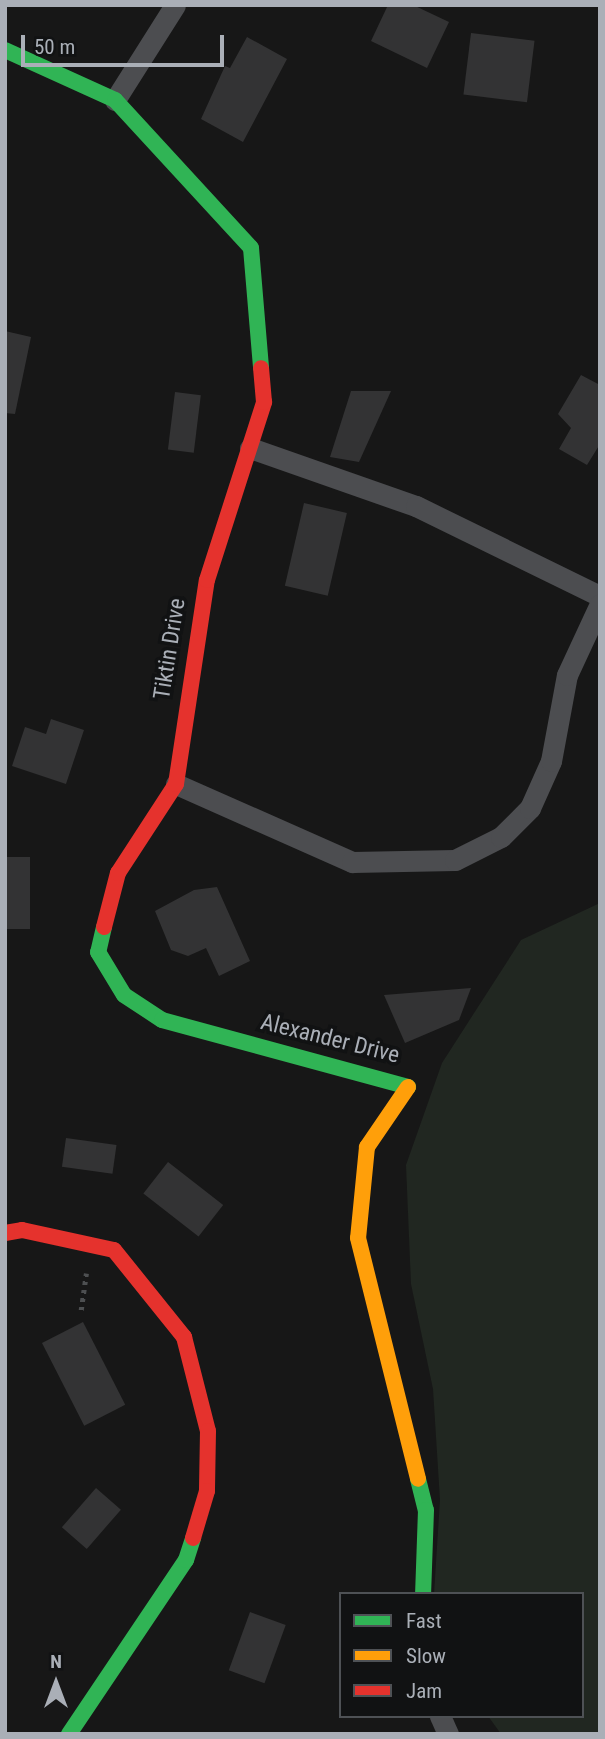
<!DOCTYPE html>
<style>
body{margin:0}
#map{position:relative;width:605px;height:1739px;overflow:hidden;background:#171717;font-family:"Roboto Condensed",sans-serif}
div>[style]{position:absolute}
.green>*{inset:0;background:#212721}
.building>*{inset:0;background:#333334;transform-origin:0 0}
.path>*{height:4.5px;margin-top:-2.25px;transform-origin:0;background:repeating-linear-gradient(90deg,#4d4f51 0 3.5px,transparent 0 8.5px)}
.street>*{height:21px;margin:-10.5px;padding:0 10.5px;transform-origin:10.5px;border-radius:10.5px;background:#4c4d50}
.fast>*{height:16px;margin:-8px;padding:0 8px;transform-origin:8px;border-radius:8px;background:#30b455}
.slow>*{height:16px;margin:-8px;padding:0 8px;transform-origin:8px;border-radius:8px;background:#ff9f0a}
.jam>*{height:16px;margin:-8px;padding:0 8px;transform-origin:8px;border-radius:8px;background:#e5322d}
span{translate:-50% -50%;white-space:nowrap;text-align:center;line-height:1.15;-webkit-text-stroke:7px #111213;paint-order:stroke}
.street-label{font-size:23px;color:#aaafb7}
.frame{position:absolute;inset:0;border:7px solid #aaafb7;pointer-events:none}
.legend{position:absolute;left:339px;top:1592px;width:245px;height:126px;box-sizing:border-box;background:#111213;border:2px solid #4e5155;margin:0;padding:9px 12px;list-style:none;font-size:21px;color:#aaafb7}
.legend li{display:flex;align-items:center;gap:14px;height:35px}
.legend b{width:35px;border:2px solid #4e5155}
.north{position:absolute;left:21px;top:1648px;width:70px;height:70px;-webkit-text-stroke:5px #111213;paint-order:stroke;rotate:0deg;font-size:19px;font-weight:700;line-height:28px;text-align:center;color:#aaafb7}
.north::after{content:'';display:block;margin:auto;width:24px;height:32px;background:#aaafb7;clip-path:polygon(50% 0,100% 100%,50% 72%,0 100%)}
.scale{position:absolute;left:21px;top:35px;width:203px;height:32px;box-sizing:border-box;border:4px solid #aaafb7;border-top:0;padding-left:9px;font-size:21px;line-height:24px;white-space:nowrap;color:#aaafb7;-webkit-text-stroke:5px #111213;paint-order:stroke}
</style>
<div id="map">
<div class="green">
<i style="clip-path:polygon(600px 903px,600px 1734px,501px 1734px,488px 1716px,582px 1716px,582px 1594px,434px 1594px,440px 1500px,433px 1389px,411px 1284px,406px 1165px,442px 1063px,521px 940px)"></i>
</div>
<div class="building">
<i style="clip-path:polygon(388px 5px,413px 5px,449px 22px,427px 68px,371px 41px)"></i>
<i style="left:471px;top:33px;width:64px;height:62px;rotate:7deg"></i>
<i style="clip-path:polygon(247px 37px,287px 59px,243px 142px,201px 119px,225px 66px,230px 68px)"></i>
<i style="clip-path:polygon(5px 331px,31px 337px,15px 414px,5px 413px)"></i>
<i style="clip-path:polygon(581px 375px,600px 385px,600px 444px,587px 465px,559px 449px,571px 428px,558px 414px)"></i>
<i style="clip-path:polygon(351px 391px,391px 391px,359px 462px,330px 457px)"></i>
<i style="left:175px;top:392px;width:26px;height:58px;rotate:7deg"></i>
<i style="left:304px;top:503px;width:44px;height:85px;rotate:13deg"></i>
<i style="clip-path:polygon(51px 719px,84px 730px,66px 784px,12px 766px,25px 727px,46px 734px)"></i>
<i style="left:5px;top:857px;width:25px;height:72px"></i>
<i style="clip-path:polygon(217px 887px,250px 961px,219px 976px,206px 948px,188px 956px,171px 950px,155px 911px,194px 890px)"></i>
<i style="clip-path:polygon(471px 988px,459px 1020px,405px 1043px,384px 995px)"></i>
<i style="left:66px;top:1138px;width:51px;height:29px;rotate:8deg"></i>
<i style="left:168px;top:1162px;width:70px;height:40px;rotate:38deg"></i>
<i style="left:83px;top:1322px;width:93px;height:46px;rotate:63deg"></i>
<i style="left:96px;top:1488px;width:33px;height:52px;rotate:41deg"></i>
<i style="left:250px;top:1612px;width:38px;height:62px;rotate:20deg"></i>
</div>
<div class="path">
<i style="left:81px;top:1310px;width:37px;rotate:-82deg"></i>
</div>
<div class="street">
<i style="left:115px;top:100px;width:112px;rotate:-57.7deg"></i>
<i style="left:250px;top:448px;width:176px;rotate:19.3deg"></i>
<i style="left:416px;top:506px;width:205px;rotate:26.1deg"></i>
<i style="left:176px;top:784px;width:193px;rotate:23.9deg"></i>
<i style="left:352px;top:862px;width:103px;rotate:-1.1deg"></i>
<i style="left:455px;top:860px;width:51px;rotate:-26.6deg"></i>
<i style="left:501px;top:837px;width:41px;rotate:-45deg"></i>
<i style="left:530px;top:808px;width:51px;rotate:-65.9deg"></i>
<i style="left:551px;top:761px;width:87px;rotate:-79.5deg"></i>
<i style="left:567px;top:675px;width:78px;rotate:-65.1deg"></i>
<i style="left:440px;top:1716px;width:20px;rotate:66deg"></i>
</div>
<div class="fast">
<i style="left:5px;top:50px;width:121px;rotate:24.4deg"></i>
<i style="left:115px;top:100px;width:201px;rotate:47.4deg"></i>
<i style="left:251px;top:248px;width:120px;rotate:85.2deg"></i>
<i style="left:104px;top:927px;width:26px;rotate:103deg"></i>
<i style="left:98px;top:952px;width:50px;rotate:58.8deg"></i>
<i style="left:124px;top:995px;width:45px;rotate:33.3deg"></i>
<i style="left:162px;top:1020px;width:255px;rotate:15.2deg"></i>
<i style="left:418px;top:1479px;width:32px;rotate:76deg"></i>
<i style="left:426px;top:1510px;width:84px;rotate:92deg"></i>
<i style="left:69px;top:1734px;width:210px;rotate:-56.1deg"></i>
<i style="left:186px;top:1560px;width:23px;rotate:-72deg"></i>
</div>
<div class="slow">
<i style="left:408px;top:1087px;width:73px;rotate:124.3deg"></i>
<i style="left:367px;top:1147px;width:91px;rotate:95.6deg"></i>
<i style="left:358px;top:1238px;width:248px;rotate:76deg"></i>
</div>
<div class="jam">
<i style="left:104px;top:927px;width:56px;rotate:-75.5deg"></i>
<i style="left:118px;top:873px;width:106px;rotate:-56.9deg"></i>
<i style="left:176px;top:784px;width:206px;rotate:-81.4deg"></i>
<i style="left:207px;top:580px;width:187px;rotate:-72.2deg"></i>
<i style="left:264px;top:402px;width:34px;rotate:-95deg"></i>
<i style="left:5px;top:1233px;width:17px;rotate:-10deg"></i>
<i style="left:22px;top:1230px;width:94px;rotate:12.3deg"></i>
<i style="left:114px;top:1250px;width:112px;rotate:51.2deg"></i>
<i style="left:184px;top:1337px;width:97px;rotate:75.7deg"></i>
<i style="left:208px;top:1431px;width:60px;rotate:91deg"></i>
<i style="left:207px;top:1491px;width:49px;rotate:106.6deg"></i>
</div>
<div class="street-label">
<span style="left:170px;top:649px;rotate:-81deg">Tiktin Drive</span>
<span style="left:330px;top:1039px;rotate:14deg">Alexander Drive</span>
</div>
<div class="frame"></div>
<ul class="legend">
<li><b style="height:9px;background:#30b455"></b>Fast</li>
<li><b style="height:9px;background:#ff9f0a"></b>Slow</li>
<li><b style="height:9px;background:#e5322d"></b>Jam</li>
</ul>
<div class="north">N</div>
<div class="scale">50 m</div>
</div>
